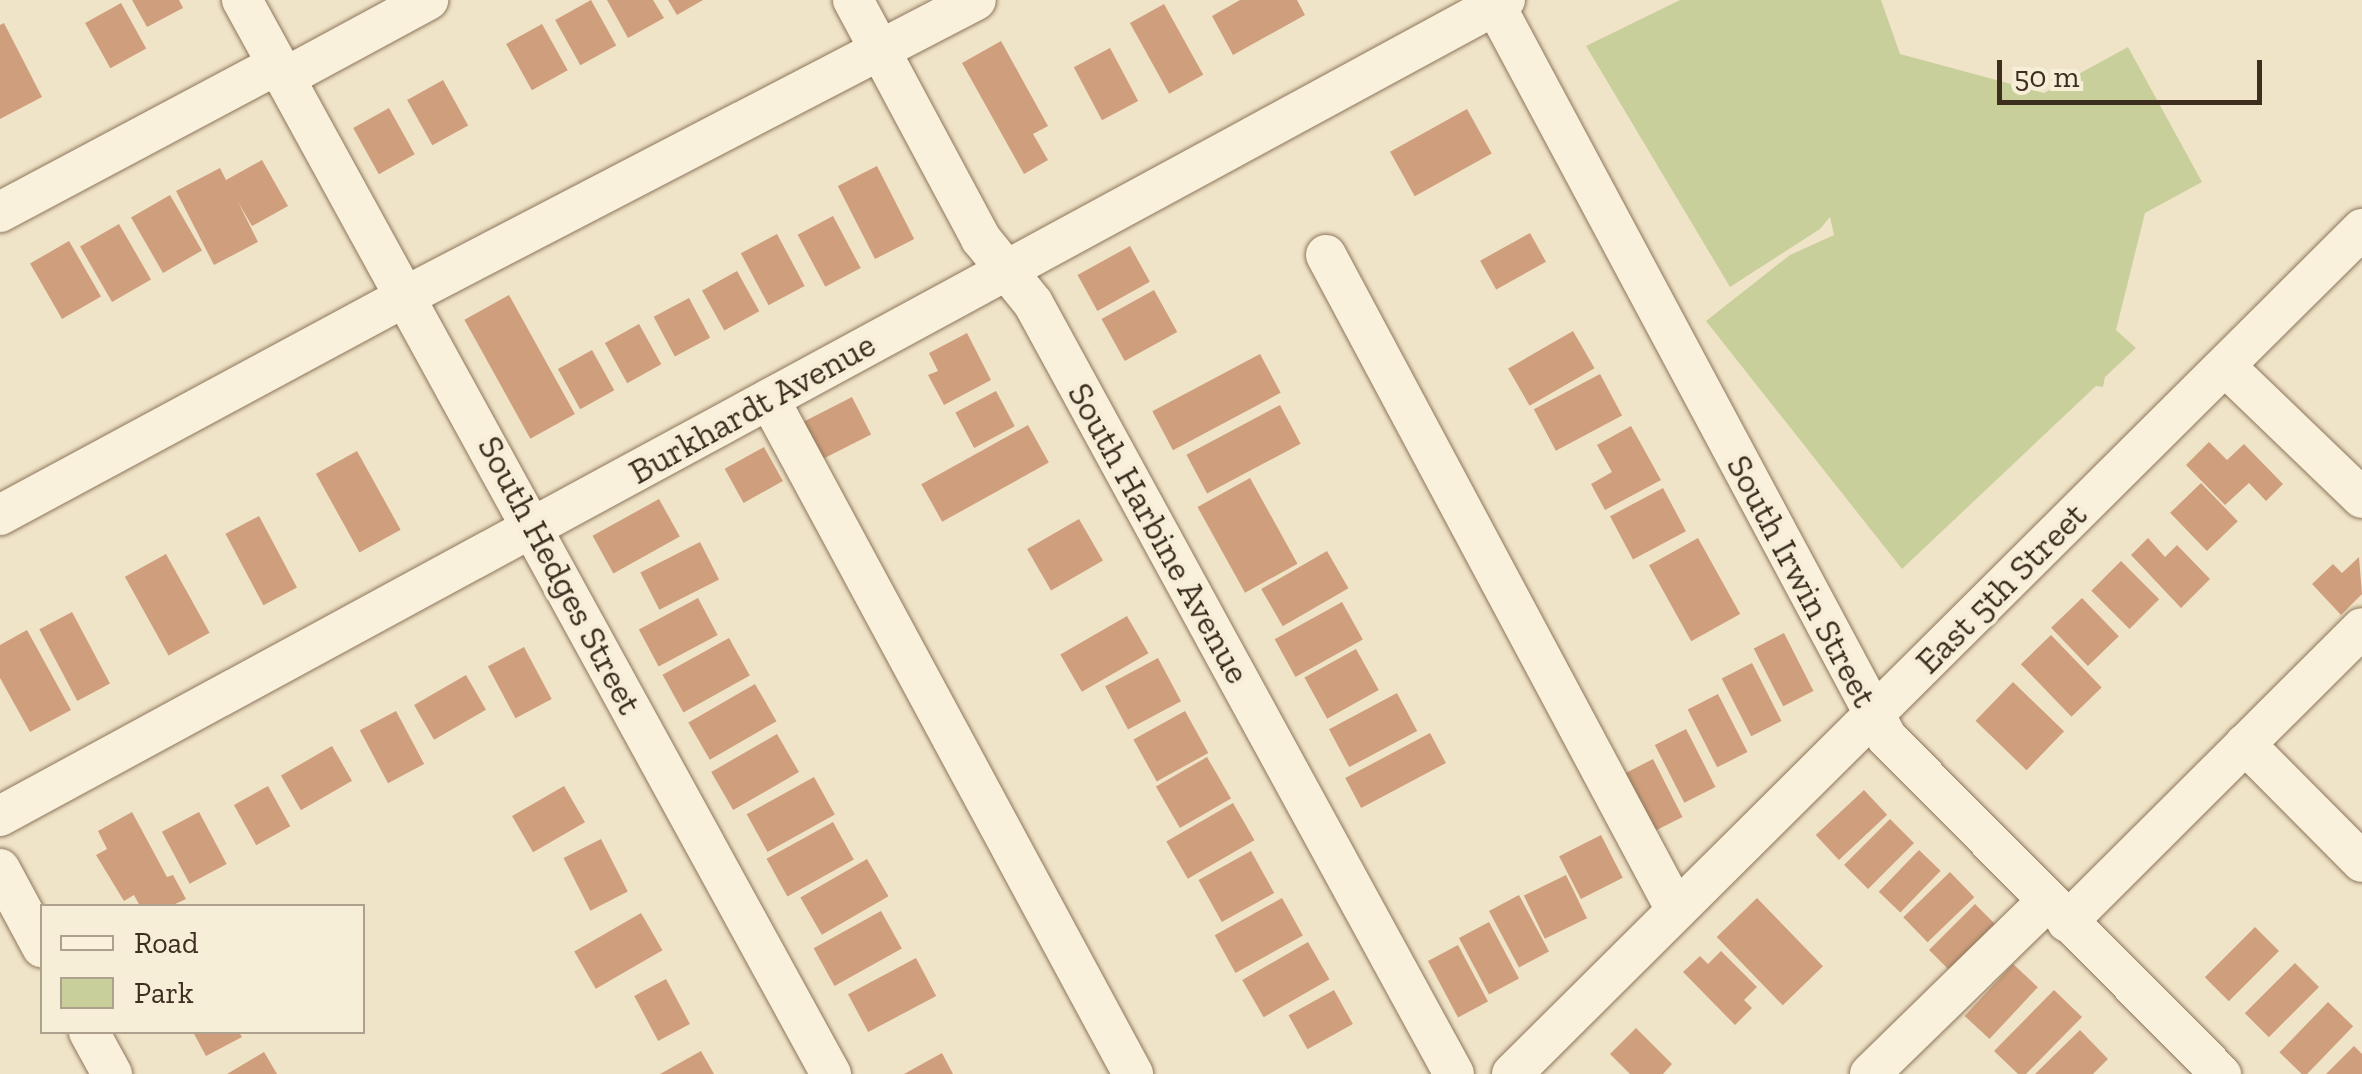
<!DOCTYPE html>
<style>
body{margin:0}
#map{position:relative;width:2362px;height:1074px;overflow:hidden;background:#f0e4c8;font-family:"Zilla Slab",serif}
div>[style]{position:absolute}
.green>*{inset:0;background:#c9cf9b}
.building>*{inset:0;background:#cf9f7d;transform-origin:0 0}
.roads{filter:drop-shadow(0 0 2px #8d765c) drop-shadow(0 0 2px #8d765c)}
.minor>*{height:40px;margin:-20px;padding:0 20px;transform-origin:20px;border-radius:20px;background:#faf1dc}
span{translate:-50% -50%;white-space:nowrap;text-align:center;line-height:1.15;-webkit-text-stroke:8px #f7eed8;paint-order:stroke}
.street-label{font-size:35px;color:#3d2e20}
.legend{position:absolute;left:40px;top:904px;width:325px;height:130px;box-sizing:border-box;background:#f7eed8;border:2px solid #ada18e;margin:0;padding:12px 18px;list-style:none;font-size:30px;color:#3d2e20}
.legend li{display:flex;align-items:center;gap:20px;height:50px}
.legend b{width:50px;border:2px solid #ada18e}
.scale{position:absolute;left:1997px;top:60px;width:265px;height:45px;box-sizing:border-box;border:5px solid #3d2e20;border-top:0;padding-left:12px;font-size:30px;line-height:35px;white-space:nowrap;color:#3d2e20;-webkit-text-stroke:8px #f7eed8;paint-order:stroke}
</style>
<div id="map">
<div class="green">
<i style="clip-path:polygon(1680px 0,1881px 0,1900px 54px,2044px 93px,2128px 47px,2202px 182px,2145px 213px,2116px 330px,2136px 348px,2105px 377px,2103px 387px,2096px 386px,1902px 569px,1706px 321px,1790px 255px,1834px 235px,1830px 217px,1820px 229px,1730px 287px,1586px 46px)"></i>
</div>
<div class="building">
<i style="clip-path:polygon(132px 0,179px 0,183px 8px,147px 27px)"></i>
<i style="left:591px;top:0;width:52px;height:41px;rotate:61deg"></i>
<i style="clip-path:polygon(607px 0,653px 0,664px 18px,628px 38px)"></i>
<i style="clip-path:polygon(668px 0,703px 0,677px 15px)"></i>
<i style="clip-path:polygon(1240px 0,1297px 0,1305px 15px,1233px 55px,1212px 16px)"></i>
<i style="left:121px;top:3px;width:52px;height:41px;rotate:61deg"></i>
<i style="left:1164px;top:4px;width:81px;height:39px;rotate:61deg"></i>
<i style="clip-path:polygon(4px 23px,42px 97px,0 119px,0 25px)"></i>
<i style="left:542px;top:24px;width:53px;height:41px;rotate:61deg"></i>
<i style="clip-path:polygon(1001px 41px,1048px 126px,1033px 134px,1048px 160px,1024px 174px,962px 63px)"></i>
<i style="left:1110px;top:48px;width:60px;height:41px;rotate:62deg"></i>
<i style="left:443px;top:80px;width:52px;height:41px;rotate:61deg"></i>
<i style="left:389px;top:108px;width:53px;height:41px;rotate:61deg"></i>
<i style="left:1467px;top:109px;width:51px;height:88px;rotate:61deg"></i>
<i style="clip-path:polygon(262px 160px,288px 206px,252px 226px,238px 202px,258px 242px,214px 265px,176px 191px,220px 168px,226px 180px)"></i>
<i style="left:877px;top:166px;width:82px;height:44px;rotate:63deg"></i>
<i style="left:170px;top:195px;width:64px;height:45px;rotate:60deg"></i>
<i style="left:833px;top:216px;width:59px;height:40px;rotate:62deg"></i>
<i style="left:119px;top:224px;width:64px;height:45px;rotate:60deg"></i>
<i style="left:1530px;top:233px;width:33px;height:57px;rotate:61deg"></i>
<i style="left:777px;top:234px;width:59px;height:41px;rotate:62deg"></i>
<i style="left:69px;top:241px;width:64px;height:45px;rotate:60deg"></i>
<i style="left:1130px;top:246px;width:41px;height:60px;rotate:61deg"></i>
<i style="left:737px;top:271px;width:46px;height:40px;rotate:61deg"></i>
<i style="left:1154px;top:290px;width:48px;height:60px;rotate:61deg"></i>
<i style="left:509px;top:295px;width:136px;height:51px;rotate:61deg"></i>
<i style="left:689px;top:298px;width:45px;height:40px;rotate:62deg"></i>
<i style="left:639px;top:324px;width:46px;height:39px;rotate:61deg"></i>
<i style="left:1573px;top:331px;width:43px;height:75px;rotate:60deg"></i>
<i style="clip-path:polygon(967px 333px,991px 380px,944px 405px,928px 375px,938px 371px,929px 353px)"></i>
<i style="left:592px;top:350px;width:46px;height:39px;rotate:61deg"></i>
<i style="left:1260px;top:354px;width:44px;height:122px;rotate:62deg"></i>
<i style="left:1600px;top:374px;width:47px;height:75px;rotate:62deg"></i>
<i style="left:996px;top:391px;width:40px;height:46px;rotate:62deg"></i>
<i style="left:852px;top:397px;width:42px;height:67px;rotate:63deg"></i>
<i style="left:1280px;top:405px;width:44px;height:106px;rotate:62deg"></i>
<i style="left:1028px;top:425px;width:43px;height:122px;rotate:61deg"></i>
<i style="clip-path:polygon(1631px 426px,1661px 480px,1605px 510px,1591px 484px,1612px 472px,1597px 445px)"></i>
<i style="clip-path:polygon(2209px 442px,2227px 460px,2244px 444px,2283px 484px,2266px 501px,2249px 483px,2225px 505px,2186px 465px)"></i>
<i style="left:764px;top:447px;width:39px;height:45px;rotate:61deg"></i>
<i style="left:357px;top:451px;width:90px;height:47px;rotate:61deg"></i>
<i style="left:1250px;top:478px;width:98px;height:60px;rotate:61deg"></i>
<i style="left:2201px;top:483px;width:53px;height:43px;rotate:46deg"></i>
<i style="left:1663px;top:488px;width:49px;height:60px;rotate:62deg"></i>
<i style="left:659px;top:499px;width:43px;height:76px;rotate:61deg"></i>
<i style="left:259px;top:516px;width:81px;height:38px;rotate:62deg"></i>
<i style="left:1079px;top:519px;width:48px;height:60px;rotate:60deg"></i>
<i style="left:1698px;top:538px;width:87px;height:56px;rotate:61deg"></i>
<i style="clip-path:polygon(2148px 538px,2165px 557px,2177px 545px,2210px 579px,2181px 608px,2131px 555px)"></i>
<i style="left:700px;top:542px;width:42px;height:67px;rotate:63deg"></i>
<i style="left:1327px;top:551px;width:43px;height:76px;rotate:60deg"></i>
<i style="left:166px;top:554px;width:90px;height:47px;rotate:61deg"></i>
<i style="clip-path:polygon(2359px 557px,2362px 594px,2341px 615px,2312px 584px,2333px 564px,2342px 573px)"></i>
<i style="left:2121px;top:561px;width:54px;height:42px;rotate:45deg"></i>
<i style="left:698px;top:598px;width:42px;height:67px;rotate:62deg"></i>
<i style="left:2082px;top:598px;width:53px;height:43px;rotate:46deg"></i>
<i style="left:1342px;top:602px;width:43px;height:77px;rotate:61deg"></i>
<i style="left:72px;top:612px;width:81px;height:37px;rotate:62deg"></i>
<i style="left:1127px;top:616px;width:43px;height:77px;rotate:60deg"></i>
<i style="clip-path:polygon(27px 630px,71px 710px,30px 732px,0 678px,0 645px)"></i>
<i style="left:1784px;top:633px;width:65px;height:34px;rotate:63deg"></i>
<i style="left:2051px;top:635px;width:73px;height:42px;rotate:46deg"></i>
<i style="left:729px;top:638px;width:43px;height:76px;rotate:61deg"></i>
<i style="left:524px;top:647px;width:59px;height:41px;rotate:62deg"></i>
<i style="left:1356px;top:649px;width:47px;height:59px;rotate:61deg"></i>
<i style="left:1158px;top:658px;width:49px;height:60px;rotate:62deg"></i>
<i style="left:1752px;top:663px;width:65px;height:34px;rotate:63deg"></i>
<i style="left:466px;top:675px;width:40px;height:60px;rotate:60deg"></i>
<i style="left:2013px;top:682px;width:71px;height:54px;rotate:44deg"></i>
<i style="left:755px;top:684px;width:43px;height:77px;rotate:60deg"></i>
<i style="left:1397px;top:693px;width:43px;height:77px;rotate:62deg"></i>
<i style="left:1718px;top:694px;width:65px;height:34px;rotate:63deg"></i>
<i style="left:396px;top:711px;width:60px;height:41px;rotate:62deg"></i>
<i style="left:1185px;top:711px;width:48px;height:59px;rotate:61deg"></i>
<i style="left:1686px;top:729px;width:65px;height:35px;rotate:63deg"></i>
<i style="left:1430px;top:733px;width:34px;height:96px;rotate:62deg"></i>
<i style="left:777px;top:734px;width:44px;height:76px;rotate:60deg"></i>
<i style="left:332px;top:746px;width:40px;height:59px;rotate:60deg"></i>
<i style="left:1207px;top:757px;width:48px;height:59px;rotate:60deg"></i>
<i style="left:1653px;top:759px;width:65px;height:34px;rotate:63deg"></i>
<i style="left:814px;top:777px;width:43px;height:77px;rotate:61deg"></i>
<i style="left:268px;top:786px;width:46px;height:39px;rotate:61deg"></i>
<i style="left:564px;top:786px;width:42px;height:60px;rotate:60deg"></i>
<i style="left:1864px;top:790px;width:34px;height:66px;rotate:47deg"></i>
<i style="left:1233px;top:803px;width:43px;height:77px;rotate:60deg"></i>
<i style="clip-path:polygon(132px 812px,167px 877px,173px 875px,186px 899px,171px 906px,140px 906px,134px 895px,124px 901px,96px 855px,107px 849px,98px 831px)"></i>
<i style="left:199px;top:812px;width:59px;height:42px;rotate:62deg"></i>
<i style="left:1890px;top:819px;width:34px;height:65px;rotate:45deg"></i>
<i style="left:833px;top:822px;width:43px;height:76px;rotate:61deg"></i>
<i style="left:1601px;top:835px;width:48px;height:47px;rotate:63deg"></i>
<i style="left:601px;top:839px;width:59px;height:42px;rotate:63deg"></i>
<i style="left:1919px;top:850px;width:30px;height:58px;rotate:44deg"></i>
<i style="left:1251px;top:851px;width:48px;height:60px;rotate:61deg"></i>
<i style="left:867px;top:859px;width:43px;height:77px;rotate:60deg"></i>
<i style="left:1950px;top:872px;width:35px;height:65px;rotate:46deg"></i>
<i style="left:1566px;top:875px;width:48px;height:47px;rotate:64deg"></i>
<i style="left:1519px;top:895px;width:64px;height:34px;rotate:62deg"></i>
<i style="left:1282px;top:898px;width:43px;height:77px;rotate:61deg"></i>
<i style="left:1757px;top:898px;width:95px;height:56px;rotate:46deg"></i>
<i style="left:1975px;top:904px;width:34px;height:65px;rotate:45deg"></i>
<i style="left:881px;top:911px;width:43px;height:77px;rotate:61deg"></i>
<i style="left:641px;top:913px;width:43px;height:77px;rotate:60deg"></i>
<i style="left:1489px;top:922px;width:64px;height:34px;rotate:62deg"></i>
<i style="left:2255px;top:927px;width:34px;height:71px;rotate:45deg"></i>
<i style="left:1308px;top:942px;width:43px;height:76px;rotate:60deg"></i>
<i style="left:1458px;top:945px;width:64px;height:34px;rotate:62deg"></i>
<i style="clip-path:polygon(1721px 951px,1757px 987px,1744px 1000px,1752px 1008px,1735px 1025px,1683px 972px,1700px 956px,1708px 964px)"></i>
<i style="left:916px;top:958px;width:43px;height:77px;rotate:62deg"></i>
<i style="left:2295px;top:963px;width:34px;height:71px;rotate:45deg"></i>
<i style="left:2013px;top:964px;width:34px;height:71px;rotate:43deg"></i>
<i style="left:666px;top:979px;width:51px;height:36px;rotate:62deg"></i>
<i style="left:1334px;top:990px;width:39px;height:52px;rotate:61deg"></i>
<i style="clip-path:polygon(2054px 990px,2082px 1017px,2026px 1074px,2018px 1074px,1994px 1051px)"></i>
<i style="left:2328px;top:1002px;width:35px;height:70px;rotate:44deg"></i>
<i style="clip-path:polygon(1636px 1028px,1672px 1064px,1663px 1074px,1630px 1074px,1610px 1054px)"></i>
<i style="clip-path:polygon(2080px 1030px,2108px 1059px,2093px 1074px,2035px 1074px)"></i>
<i style="clip-path:polygon(193px 1032px,239px 1032px,242px 1037px,206px 1056px)"></i>
<i style="clip-path:polygon(2354px 1046px,2362px 1054px,2362px 1074px,2326px 1074px)"></i>
<i style="clip-path:polygon(701px 1051px,714px 1074px,660px 1074px)"></i>
<i style="clip-path:polygon(264px 1052px,277px 1074px,227px 1074px)"></i>
<i style="clip-path:polygon(942px 1053px,953px 1074px,904px 1074px)"></i>
</div>
<div class="roads">
<div class="minor">
<i style="left:242px;top:0;width:1225px;rotate:61.26deg"></i>
<i style="left:853px;top:0;width:271px;rotate:61.8deg"></i>
<i style="left:981px;top:239px;width:82px;rotate:50.9deg"></i>
<i style="left:1033px;top:303px;width:878px;rotate:61.36deg"></i>
<i style="left:1495px;top:5px;width:831px;rotate:61.86deg"></i>
<i style="left:1887px;top:738px;width:474px;rotate:45.2deg"></i>
<i style="left:284px;top:78px;width:164px;rotate:-28.4deg"></i>
<i style="left:0;top:212px;width:313px;rotate:-28deg"></i>
<i style="left:1326px;top:255px;width:743px;rotate:61.88deg"></i>
<i style="left:2225px;top:366px;width:190px;rotate:43.9deg"></i>
<i style="left:769px;top:399px;width:767px;rotate:61.66deg"></i>
<i style="left:0;top:515px;width:461px;rotate:-28.3deg"></i>
<i style="left:406px;top:296px;width:642px;rotate:-27.44deg"></i>
<i style="left:2245px;top:744px;width:166px;rotate:45.2deg"></i>
<i style="left:0;top:816px;width:1712px;rotate:-28.47deg"></i>
<i style="left:0;top:869px;width:89px;rotate:61.7deg"></i>
<i style="left:2067px;top:922px;width:416px;rotate:-44.9deg"></i>
<i style="left:89px;top:1032px;width:48px;rotate:61.3deg"></i>
<i style="left:1512px;top:1074px;width:1199px;rotate:-44.83deg"></i>
<i style="left:1870px;top:1074px;width:246px;rotate:-44.3deg"></i>
</div>
</div>
<div class="street-label">
<span style="left:752px;top:408px;rotate:-29deg">Burkhardt Avenue</span>
<span style="left:1159px;top:533px;rotate:61deg">South Harbine Avenue</span>
<span style="left:560px;top:575px;rotate:62deg">South Hedges Street</span>
<span style="left:1802px;top:581px;rotate:62deg">South Irwin Street</span>
<span style="left:2001px;top:588px;rotate:-45deg">East 5th Street</span>
</div>
<ul class="legend">
<li><b style="height:12px;background:#faf1dc"></b>Road</li>
<li><b style="height:28px;background:#c9cf9b"></b>Park</li>
</ul>
<div class="scale">50 m</div>
</div>
